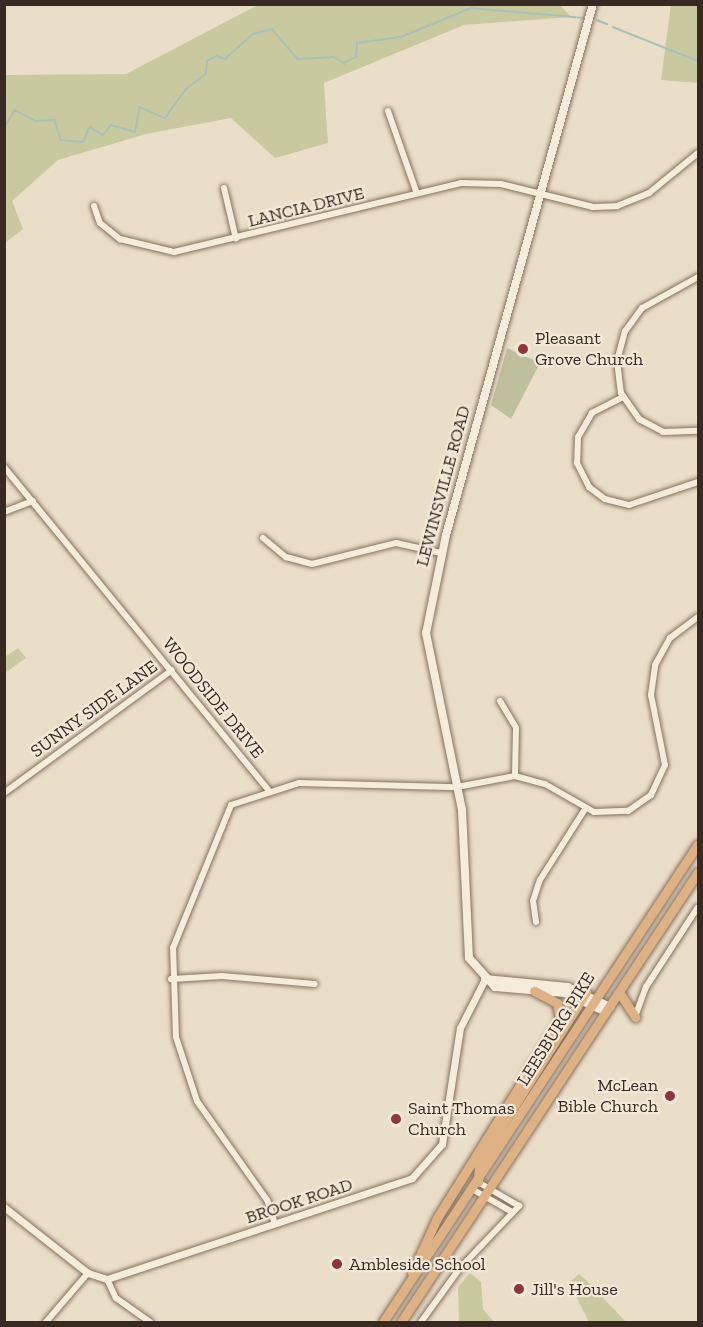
<!DOCTYPE html>
<style>
body{margin:0}
#map{position:relative;width:703px;height:1327px;overflow:hidden;background:#ebdec9;font-family:"Zilla Slab",serif}
div>[style]{position:absolute}
.green>*{inset:0;background:#c8c99e}
.cemetery>*{inset:0;background:#bebf9c}
.stream>*{height:1.5px;margin:-0.75px;padding:0 0.75px;transform-origin:0.75px;border-radius:0.75px;background:#aac0b7}
.roads{filter:drop-shadow(0 0 2px #86705f) drop-shadow(0 0 2px #86705f)}
.minor>*{height:6px;margin:-3px;padding:0 3px;transform-origin:3px;border-radius:3px;background:#f6ecdc}
.tertiary>*{height:7px;margin:-3.5px;padding:0 3.5px;transform-origin:3.5px;border-radius:3.5px;background:#f6ecdc}
.secondary>*{height:8px;margin:-4px;padding:0 4px;transform-origin:4px;border-radius:4px;background:#f6ecdc}
.trunk>*{height:9px;margin:-4.5px;padding:0 4.5px;transform-origin:4.5px;border-radius:4.5px;background:#deb284}
.dots>*{width:16px;height:16px;translate:-50% -50%;box-sizing:border-box;border:3px solid #f3e9d8;border-radius:50%}
span{translate:-50% -50%;white-space:nowrap;text-align:center;line-height:1.15;-webkit-text-stroke:4.5px #f3e9d8;paint-order:stroke}
.street-label{font-size:18px;color:#382a22}
.poi-label{font-size:18px;color:#382a22}
.left{translate:0 -50%;text-align:left}
.right{translate:-100% -50%;text-align:right}
.frame{position:absolute;inset:0;border:6px solid #382a22;pointer-events:none}
</style>
<div id="map">
<div class="green">
<i style="clip-path:polygon(559px 4px,571px 17px,464px 25px,324px 83px,328px 143px,275px 158px,231px 118px,146px 134px,58px 160px,12px 201px,23px 229px,5px 243px,5px 75px,126px 74px,258px 5px)"></i>
<i style="clip-path:polygon(671px 4px,698px 5px,698px 83px,661px 80px)"></i>
<i style="clip-path:polygon(18px 648px,26px 658px,5px 673px,5px 657px)"></i>
<i style="clip-path:polygon(470px 1273px,481px 1282px,483px 1309px,494px 1322px,459px 1322px,458px 1287px)"></i>
<i style="clip-path:polygon(579px 1274px,587px 1281px,626px 1322px,589px 1322px,569px 1283px)"></i>
</div>
<div class="cemetery">
<i style="clip-path:polygon(507px 348px,540px 363px,511px 419px,491px 405px)"></i>
</div>
<div class="stream">
<i style="left:597px;top:20px;width:11px;rotate:22deg"></i>
<i style="left:613px;top:27px;width:92px;rotate:21.8deg"></i>
<i style="left:4px;top:128px;width:21px;rotate:-59deg"></i>
<i style="left:15px;top:110px;width:24px;rotate:28deg"></i>
<i style="left:36px;top:121px;width:19px;rotate:-3deg"></i>
<i style="left:55px;top:120px;width:21px;rotate:73deg"></i>
<i style="left:61px;top:140px;width:22px;rotate:5deg"></i>
<i style="left:83px;top:142px;width:17px;rotate:-65deg"></i>
<i style="left:90px;top:127px;width:15px;rotate:32deg"></i>
<i style="left:103px;top:135px;width:13px;rotate:-51deg"></i>
<i style="left:111px;top:125px;width:25px;rotate:16deg"></i>
<i style="left:135px;top:132px;width:25px;rotate:-79deg"></i>
<i style="left:140px;top:107px;width:27px;rotate:24deg"></i>
<i style="left:165px;top:118px;width:36px;rotate:-54deg"></i>
<i style="left:186px;top:89px;width:25px;rotate:-37deg"></i>
<i style="left:206px;top:74px;width:13px;rotate:-86deg"></i>
<i style="left:207px;top:61px;width:11px;rotate:-27deg"></i>
<i style="left:217px;top:56px;width:9px;rotate:21deg"></i>
<i style="left:225px;top:59px;width:38px;rotate:-42deg"></i>
<i style="left:253px;top:34px;width:20px;rotate:-15deg"></i>
<i style="left:272px;top:29px;width:40px;rotate:49deg"></i>
<i style="left:298px;top:59px;width:36px;rotate:-3deg"></i>
<i style="left:334px;top:57px;width:12px;rotate:31deg"></i>
<i style="left:344px;top:63px;width:13px;rotate:-27deg"></i>
<i style="left:356px;top:57px;width:14px;rotate:-86deg"></i>
<i style="left:357px;top:43px;width:44px;rotate:-7.8deg"></i>
<i style="left:401px;top:37px;width:76px;rotate:-22.5deg"></i>
<i style="left:471px;top:8px;width:113px;rotate:5.1deg"></i>
</div>
<div class="roads">
<div class="minor">
<i style="left:388px;top:111px;width:85px;rotate:70.7deg"></i>
<i style="left:224px;top:188px;width:52px;rotate:76.8deg"></i>
<i style="left:94px;top:206px;width:18px;rotate:71deg"></i>
<i style="left:100px;top:223px;width:26px;rotate:39deg"></i>
<i style="left:120px;top:239px;width:56px;rotate:13.5deg"></i>
<i style="left:174px;top:252px;width:295px;rotate:-13.5deg"></i>
<i style="left:461px;top:183px;width:40px;rotate:1.4deg"></i>
<i style="left:501px;top:184px;width:95px;rotate:14deg"></i>
<i style="left:593px;top:207px;width:24px;rotate:-2deg"></i>
<i style="left:617px;top:206px;width:35px;rotate:-22deg"></i>
<i style="left:649px;top:193px;width:63px;rotate:-39.2deg"></i>
<i style="left:698px;top:277px;width:64px;rotate:151deg"></i>
<i style="left:642px;top:308px;width:29px;rotate:126deg"></i>
<i style="left:625px;top:331px;width:31px;rotate:105deg"></i>
<i style="left:617px;top:361px;width:32px;rotate:83deg"></i>
<i style="left:621px;top:393px;width:32px;rotate:55deg"></i>
<i style="left:639px;top:419px;width:27px;rotate:28deg"></i>
<i style="left:663px;top:432px;width:35px;rotate:-2deg"></i>
<i style="left:623px;top:397px;width:35px;rotate:153deg"></i>
<i style="left:592px;top:413px;width:28px;rotate:120deg"></i>
<i style="left:578px;top:437px;width:26px;rotate:92deg"></i>
<i style="left:577px;top:463px;width:27px;rotate:63deg"></i>
<i style="left:589px;top:487px;width:20px;rotate:37deg"></i>
<i style="left:605px;top:499px;width:25px;rotate:14deg"></i>
<i style="left:629px;top:505px;width:73px;rotate:-18.4deg"></i>
<i style="left:4px;top:467px;width:417px;rotate:50.7deg"></i>
<i style="left:4px;top:512px;width:31px;rotate:-21deg"></i>
<i style="left:263px;top:538px;width:30px;rotate:40deg"></i>
<i style="left:286px;top:557px;width:27px;rotate:15deg"></i>
<i style="left:312px;top:564px;width:87px;rotate:-14deg"></i>
<i style="left:396px;top:543px;width:46px;rotate:12.5deg"></i>
<i style="left:500px;top:701px;width:31px;rotate:59deg"></i>
<i style="left:516px;top:728px;width:48px;rotate:91.2deg"></i>
<i style="left:4px;top:793px;width:208px;rotate:-36.2deg"></i>
<i style="left:536px;top:922px;width:21px;rotate:-98deg"></i>
<i style="left:533px;top:901px;width:22px;rotate:-72deg"></i>
<i style="left:540px;top:880px;width:84px;rotate:-57.6deg"></i>
<i style="left:171px;top:979px;width:51px;rotate:-3.4deg"></i>
<i style="left:222px;top:976px;width:93px;rotate:4.9deg"></i>
<i style="left:635px;top:1017px;width:32px;rotate:-70deg"></i>
<i style="left:646px;top:987px;width:95px;rotate:-57deg"></i>
<i style="left:472px;top:1189px;width:46px;rotate:29.9deg"></i>
<i style="left:275px;top:1224px;width:25px;rotate:-108deg"></i>
<i style="left:267px;top:1200px;width:121px;rotate:-125.3deg"></i>
<i style="left:197px;top:1101px;width:67px;rotate:-108.2deg"></i>
<i style="left:176px;top:1037px;width:89px;rotate:-91.9deg"></i>
<i style="left:173px;top:948px;width:154px;rotate:-67.9deg"></i>
<i style="left:231px;top:805px;width:71px;rotate:-17.9deg"></i>
<i style="left:299px;top:783px;width:158px;rotate:1.5deg"></i>
<i style="left:457px;top:787px;width:59px;rotate:-10.7deg"></i>
<i style="left:515px;top:776px;width:31px;rotate:15deg"></i>
<i style="left:545px;top:784px;width:56px;rotate:29.7deg"></i>
<i style="left:594px;top:812px;width:34px;rotate:-2deg"></i>
<i style="left:628px;top:811px;width:28px;rotate:-35deg"></i>
<i style="left:651px;top:795px;width:33px;rotate:-65deg"></i>
<i style="left:665px;top:765px;width:71px;rotate:-101.3deg"></i>
<i style="left:651px;top:695px;width:30px;rotate:-82deg"></i>
<i style="left:655px;top:665px;width:31px;rotate:-61deg"></i>
<i style="left:670px;top:638px;width:35px;rotate:-37deg"></i>
<i style="left:107px;top:1279px;width:21px;rotate:65deg"></i>
<i style="left:116px;top:1298px;width:42px;rotate:35.2deg"></i>
<i style="left:46px;top:1322px;width:65px;rotate:-49.4deg"></i>
<i style="left:421px;top:1322px;width:67px;rotate:-54.2deg"></i>
<i style="left:460px;top:1268px;width:86px;rotate:-46.4deg"></i>
<i style="left:519px;top:1206px;width:48px;rotate:-149.7deg"></i>
</div>
<div class="tertiary">
<i style="left:4px;top:1207px;width:107px;rotate:38.2deg"></i>
<i style="left:88px;top:1273px;width:20px;rotate:18deg"></i>
<i style="left:107px;top:1279px;width:321px;rotate:-18.3deg"></i>
<i style="left:412px;top:1178px;width:45px;rotate:-48.6deg"></i>
<i style="left:442px;top:1144px;width:117px;rotate:-81.2deg"></i>
<i style="left:460px;top:1028px;width:55px;rotate:-63deg"></i>
</div>
<div class="secondary">
<i style="left:593px;top:4px;width:551px;rotate:105.47deg"></i>
<i style="left:446px;top:535px;width:100px;rotate:101.5deg"></i>
<i style="left:426px;top:633px;width:181px;rotate:78.5deg"></i>
<i style="left:462px;top:810px;width:148px;rotate:87.3deg"></i>
<i style="left:469px;top:958px;width:39px;rotate:48deg"></i>
<i style="left:495px;top:987px;width:70px;rotate:4.9deg"></i>
<i style="left:565px;top:993px;width:45px;rotate:24.9deg"></i>
<i style="left:485px;top:979px;width:83px;rotate:5.5deg"></i>
<i style="left:568px;top:987px;width:47px;rotate:25.5deg"></i>
</div>
<div class="trunk">
<i style="left:619px;top:992px;width:30px;rotate:57deg"></i>
<i style="left:478px;top:1182px;width:20px;rotate:-87deg"></i>
<i style="left:479px;top:1162px;width:201px;rotate:-57.8deg"></i>
<i style="left:412px;top:1273px;width:60px;rotate:-65.6deg"></i>
<i style="left:437px;top:1218px;width:232px;rotate:-58deg"></i>
<i style="left:560px;top:1021px;width:18px;rotate:-99deg"></i>
<i style="left:557px;top:1003px;width:26px;rotate:-152deg"></i>
<i style="left:383px;top:1322px;width:572px;rotate:-56.62deg"></i>
<i style="left:401px;top:1322px;width:539px;rotate:-56.58deg"></i>
</div>
</div>
<div class="dots">
<i style="left:523px;top:349px;background:#90343e"></i>
<i style="left:670px;top:1096px;background:#90343e"></i>
<i style="left:396px;top:1119px;background:#90343e"></i>
<i style="left:337px;top:1264px;background:#90343e"></i>
<i style="left:519px;top:1289px;background:#90343e"></i>
</div>
<div class="street-label">
<span style="left:306px;top:207px;rotate:-14deg">LANCIA DRIVE</span>
<span style="left:443px;top:486px;rotate:-75deg">LEWINSVILLE ROAD</span>
<span style="left:213px;top:698px;rotate:51deg">WOODSIDE DRIVE</span>
<span style="left:94px;top:709px;rotate:-36deg">SUNNY SIDE LANE</span>
<span style="left:556px;top:1029px;rotate:-58deg">LEESBURG PIKE</span>
<span style="left:299px;top:1201px;rotate:-18deg">BROOK ROAD</span>
</div>
<div class="poi-label">
<span class="left" style="left:535px;top:349px">Pleasant<br>Grove Church</span>
<span class="right" style="left:658px;top:1096px">McLean<br>Bible Church</span>
<span class="left" style="left:408px;top:1119px">Saint Thomas<br>Church</span>
<span class="left" style="left:349px;top:1264px">Ambleside School</span>
<span class="left" style="left:531px;top:1289px">Jill's House</span>
</div>
<div class="frame"></div>
</div>
